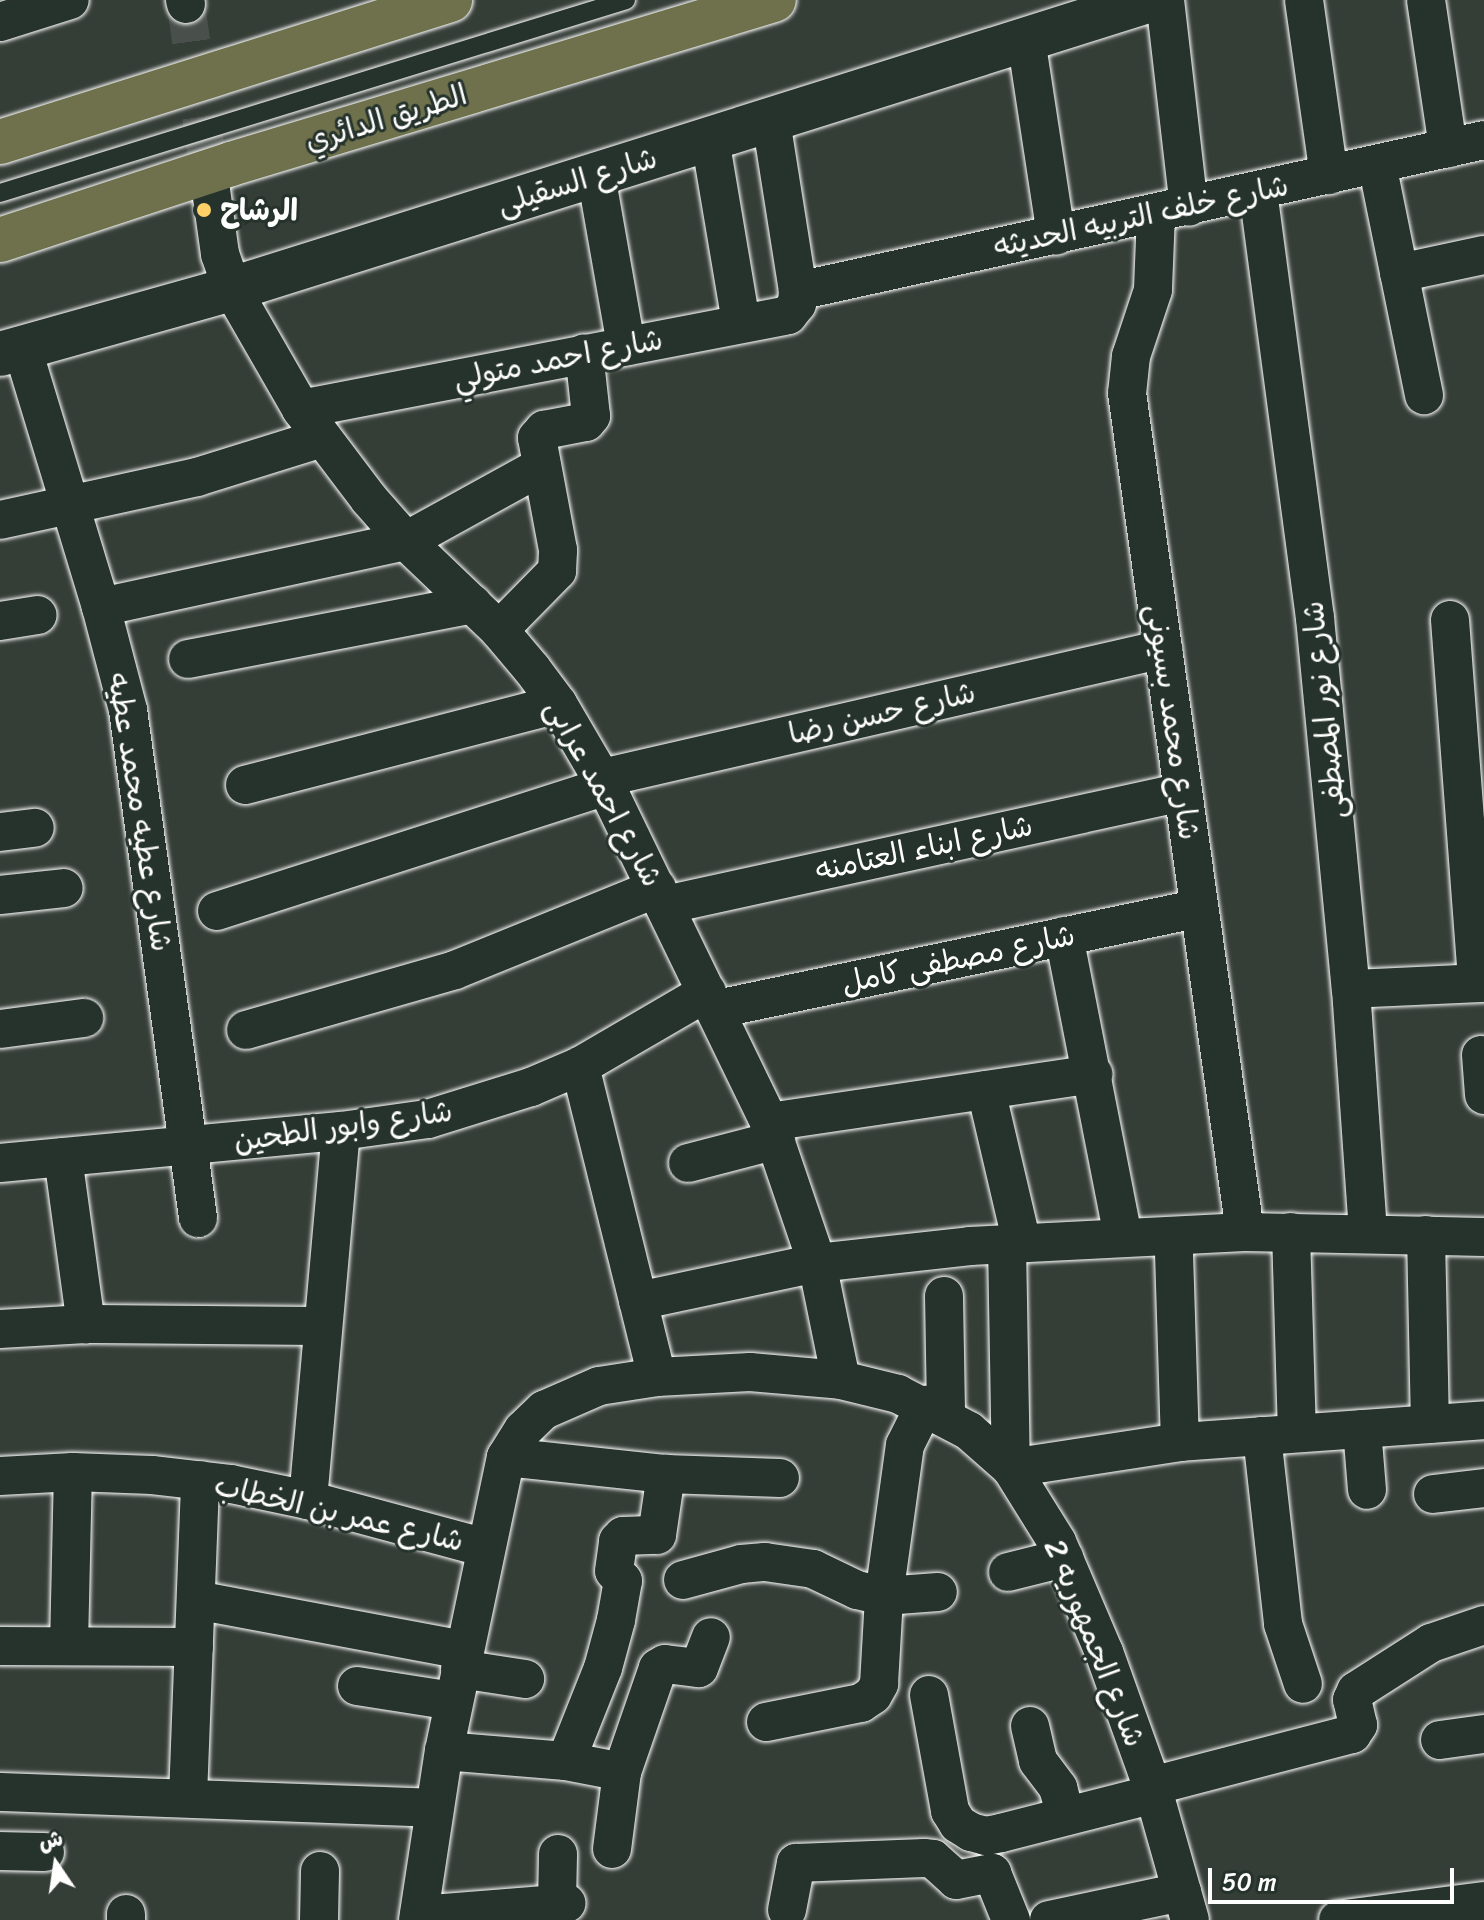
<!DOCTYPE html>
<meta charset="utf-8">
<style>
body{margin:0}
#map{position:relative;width:1484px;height:1920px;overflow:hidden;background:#353d37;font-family:Sriracha,"Playpen Sans Arabic",sans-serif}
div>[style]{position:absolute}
.street-tunnel>*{height:38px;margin-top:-19px;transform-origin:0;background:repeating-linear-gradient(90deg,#49504b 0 38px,transparent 0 57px)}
.roads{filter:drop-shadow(0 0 2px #fff) drop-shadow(0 0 2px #fff)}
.lane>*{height:18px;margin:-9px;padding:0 9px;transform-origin:9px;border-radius:9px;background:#26332d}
.street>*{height:38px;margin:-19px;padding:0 19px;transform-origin:19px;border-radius:19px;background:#26332d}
.secondary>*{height:44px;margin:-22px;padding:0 22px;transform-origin:22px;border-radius:22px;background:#26332d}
.highway>*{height:44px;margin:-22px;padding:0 22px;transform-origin:22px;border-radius:22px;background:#6e714b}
.dots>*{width:22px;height:22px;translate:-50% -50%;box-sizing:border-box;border:4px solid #26332d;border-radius:50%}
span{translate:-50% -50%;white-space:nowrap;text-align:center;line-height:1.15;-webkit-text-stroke:6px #26332d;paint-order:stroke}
.street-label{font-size:30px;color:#fff}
.poi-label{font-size:30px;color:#fff;font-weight:700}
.left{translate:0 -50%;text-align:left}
.north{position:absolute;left:16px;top:1824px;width:80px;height:80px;-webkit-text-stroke:6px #26332d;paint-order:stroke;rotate:347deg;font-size:22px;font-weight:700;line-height:32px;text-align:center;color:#fff}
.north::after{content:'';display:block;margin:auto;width:28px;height:36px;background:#fff;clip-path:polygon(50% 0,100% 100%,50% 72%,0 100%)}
.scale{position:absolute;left:1208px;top:1868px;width:246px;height:36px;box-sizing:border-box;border:4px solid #fff;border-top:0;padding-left:10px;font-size:24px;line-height:28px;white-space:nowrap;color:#fff;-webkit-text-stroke:6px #26332d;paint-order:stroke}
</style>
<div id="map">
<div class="street-tunnel">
<i style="left:186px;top:4px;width:188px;rotate:82.3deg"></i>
</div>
<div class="roads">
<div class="lane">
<i style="left:0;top:193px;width:655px;rotate:-17.13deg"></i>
</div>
<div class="street">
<i style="left:185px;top:0;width:4px;rotate:76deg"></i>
<i style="left:1165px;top:0;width:208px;rotate:83.4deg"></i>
<i style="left:1304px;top:0;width:177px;rotate:81.9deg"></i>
<i style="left:1426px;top:0;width:150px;rotate:81.5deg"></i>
<i style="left:0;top:22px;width:73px;rotate:-17.4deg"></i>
<i style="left:1026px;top:39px;width:199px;rotate:81.3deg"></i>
<i style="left:710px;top:139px;width:187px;rotate:80.4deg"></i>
<i style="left:1377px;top:164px;width:236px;rotate:78.5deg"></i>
<i style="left:596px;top:175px;width:174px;rotate:80deg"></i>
<i style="left:211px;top:190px;width:65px;rotate:82deg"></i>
<i style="left:220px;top:254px;width:37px;rotate:71deg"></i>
<i style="left:232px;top:289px;width:138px;rotate:60.1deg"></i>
<i style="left:301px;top:409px;width:113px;rotate:52.9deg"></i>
<i style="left:369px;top:499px;width:56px;rotate:48.6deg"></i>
<i style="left:406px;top:541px;width:129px;rotate:43.7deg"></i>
<i style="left:499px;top:630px;width:51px;rotate:49.8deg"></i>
<i style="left:532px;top:669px;width:44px;rotate:53.4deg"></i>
<i style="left:558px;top:704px;width:95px;rotate:59.7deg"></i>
<i style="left:606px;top:786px;width:373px;rotate:64.1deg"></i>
<i style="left:769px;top:1122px;width:149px;rotate:71.2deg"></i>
<i style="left:817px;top:1263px;width:119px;rotate:78.4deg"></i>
<i style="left:1258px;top:191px;width:431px;rotate:82.4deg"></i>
<i style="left:1315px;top:618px;width:373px;rotate:84.5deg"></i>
<i style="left:1351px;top:989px;width:245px;rotate:86deg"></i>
<i style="left:1156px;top:214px;width:76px;rotate:92.3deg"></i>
<i style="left:1153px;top:290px;width:70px;rotate:108.4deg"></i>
<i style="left:1131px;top:356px;width:37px;rotate:96deg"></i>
<i style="left:1127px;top:393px;width:847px;rotate:81.99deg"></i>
<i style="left:1399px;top:273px;width:87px;rotate:-12deg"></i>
<i style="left:798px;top:291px;width:702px;rotate:-12.41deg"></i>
<i style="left:22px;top:347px;width:272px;rotate:73.1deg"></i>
<i style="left:101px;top:607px;width:106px;rotate:75.3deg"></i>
<i style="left:128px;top:710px;width:513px;rotate:82.15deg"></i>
<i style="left:301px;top:409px;width:496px;rotate:-10.9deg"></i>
<i style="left:788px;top:315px;width:14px;rotate:-51deg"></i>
<i style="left:797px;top:304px;width:13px;rotate:-86deg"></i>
<i style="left:798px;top:291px;width:173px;rotate:-99deg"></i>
<i style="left:0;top:520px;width:202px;rotate:-12.3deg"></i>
<i style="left:197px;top:477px;width:131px;rotate:-17.3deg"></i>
<i style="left:101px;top:607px;width:312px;rotate:-12.2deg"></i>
<i style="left:406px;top:541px;width:155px;rotate:-28.9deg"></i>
<i style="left:1450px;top:620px;width:364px;rotate:85.7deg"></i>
<i style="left:0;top:621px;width:38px;rotate:-9deg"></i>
<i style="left:499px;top:630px;width:83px;rotate:-45.5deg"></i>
<i style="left:557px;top:571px;width:21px;rotate:-87deg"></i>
<i style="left:558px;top:550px;width:114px;rotate:-100.6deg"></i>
<i style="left:537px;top:438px;width:11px;rotate:-49deg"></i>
<i style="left:544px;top:430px;width:43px;rotate:-10.8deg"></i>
<i style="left:586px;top:422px;width:8px;rotate:-50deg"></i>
<i style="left:591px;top:416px;width:63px;rotate:-96.3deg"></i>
<i style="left:188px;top:659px;width:290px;rotate:-10.9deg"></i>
<i style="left:602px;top:778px;width:576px;rotate:-12.95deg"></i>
<i style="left:245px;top:785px;width:323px;rotate:-14.5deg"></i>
<i style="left:0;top:832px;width:35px;rotate:-7deg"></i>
<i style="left:0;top:895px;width:64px;rotate:-6.2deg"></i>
<i style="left:665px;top:905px;width:530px;rotate:-12.31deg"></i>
<i style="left:217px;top:911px;width:409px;rotate:-17.8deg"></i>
<i style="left:1064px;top:936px;width:306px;rotate:78.9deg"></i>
<i style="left:1351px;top:989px;width:133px;rotate:-2.6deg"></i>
<i style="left:717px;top:1009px;width:492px;rotate:-11.8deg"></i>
<i style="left:0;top:1029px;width:85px;rotate:-7.5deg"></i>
<i style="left:246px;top:1030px;width:217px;rotate:-16deg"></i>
<i style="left:455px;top:970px;width:218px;rotate:-22.1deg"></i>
<i style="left:1481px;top:1055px;width:40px;rotate:85.7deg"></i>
<i style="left:580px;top:1066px;width:320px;rotate:76.1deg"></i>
<i style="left:986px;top:1090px;width:157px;rotate:76.8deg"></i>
<i style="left:769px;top:1122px;width:328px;rotate:-8.4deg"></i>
<i style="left:63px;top:1157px;width:169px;rotate:82.2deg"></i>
<i style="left:0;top:1163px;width:342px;rotate:-5.4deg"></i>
<i style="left:341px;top:1131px;width:88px;rotate:-7.9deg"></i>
<i style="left:428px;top:1119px;width:108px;rotate:-17.3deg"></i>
<i style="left:531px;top:1087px;width:53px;rotate:-23.2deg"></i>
<i style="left:580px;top:1066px;width:147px;rotate:-30.2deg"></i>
<i style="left:688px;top:1163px;width:91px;rotate:-14.6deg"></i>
<i style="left:1291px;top:1232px;width:201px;rotate:88.3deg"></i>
<i style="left:1426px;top:1235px;width:189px;rotate:88.8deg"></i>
<i style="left:1007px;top:1244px;width:224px;rotate:89deg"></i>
<i style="left:1011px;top:1468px;width:171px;rotate:-8.7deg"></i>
<i style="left:1180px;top:1442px;width:305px;rotate:-4.1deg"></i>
<i style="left:1174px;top:1253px;width:189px;rotate:88.2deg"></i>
<i style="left:944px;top:1296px;width:120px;rotate:89deg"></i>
<i style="left:638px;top:1301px;width:183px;rotate:-12deg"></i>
<i style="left:817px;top:1263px;width:154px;rotate:-6.3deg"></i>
<i style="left:970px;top:1246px;width:275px;rotate:-2.9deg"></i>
<i style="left:1245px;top:1232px;width:239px;rotate:1.2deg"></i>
<i style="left:0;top:1329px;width:86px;rotate:-3.3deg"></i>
<i style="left:86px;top:1324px;width:237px;rotate:0.5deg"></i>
<i style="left:1362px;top:1429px;width:61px;rotate:85.3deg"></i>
<i style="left:1262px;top:1436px;width:189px;rotate:83.6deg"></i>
<i style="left:1283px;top:1624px;width:63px;rotate:71.6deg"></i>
<i style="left:506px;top:1457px;width:161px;rotate:6.1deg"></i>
<i style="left:666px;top:1474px;width:114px;rotate:2deg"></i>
<i style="left:0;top:1476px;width:73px;rotate:-3.1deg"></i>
<i style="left:73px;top:1472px;width:79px;rotate:2.2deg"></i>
<i style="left:152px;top:1475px;width:80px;rotate:6.5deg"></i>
<i style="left:231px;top:1484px;width:79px;rotate:11.7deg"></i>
<i style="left:308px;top:1500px;width:184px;rotate:15.1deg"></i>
<i style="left:1433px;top:1494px;width:51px;rotate:-6.7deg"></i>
<i style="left:308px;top:1500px;width:370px;rotate:-84.9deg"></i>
<i style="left:1008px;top:1572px;width:58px;rotate:-14deg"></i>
<i style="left:683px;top:1580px;width:60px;rotate:-15.4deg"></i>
<i style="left:741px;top:1564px;width:24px;rotate:-5deg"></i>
<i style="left:765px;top:1562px;width:49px;rotate:8.3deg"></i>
<i style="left:813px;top:1569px;width:49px;rotate:25.5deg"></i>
<i style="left:857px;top:1590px;width:28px;rotate:13deg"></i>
<i style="left:884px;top:1596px;width:54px;rotate:-4.2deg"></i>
<i style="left:196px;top:1600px;width:272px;rotate:10.6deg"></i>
<i style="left:0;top:1646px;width:194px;rotate:0.3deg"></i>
<i style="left:69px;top:1646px;width:174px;rotate:-88.7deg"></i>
<i style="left:460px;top:1669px;width:66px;rotate:8.7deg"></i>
<i style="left:357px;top:1686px;width:97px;rotate:8.9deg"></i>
<i style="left:929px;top:1695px;width:118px;rotate:79.7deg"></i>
<i style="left:950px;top:1811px;width:15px;rotate:58deg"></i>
<i style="left:958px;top:1824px;width:15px;rotate:32deg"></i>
<i style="left:971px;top:1832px;width:16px;rotate:15deg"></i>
<i style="left:986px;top:1836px;width:15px;rotate:-11deg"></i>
<i style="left:1001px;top:1833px;width:158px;rotate:-14.3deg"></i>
<i style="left:766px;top:1722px;width:97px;rotate:-11.3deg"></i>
<i style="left:861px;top:1703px;width:14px;rotate:-34deg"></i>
<i style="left:873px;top:1695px;width:13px;rotate:-61deg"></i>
<i style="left:879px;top:1684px;width:88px;rotate:-86.7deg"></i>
<i style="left:884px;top:1596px;width:152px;rotate:-82.1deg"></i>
<i style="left:905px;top:1445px;width:45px;rotate:-63.4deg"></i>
<i style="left:1030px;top:1726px;width:36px;rotate:77deg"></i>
<i style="left:1038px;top:1761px;width:34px;rotate:53deg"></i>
<i style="left:1058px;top:1788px;width:29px;rotate:74deg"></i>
<i style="left:1440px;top:1740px;width:44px;rotate:-7.8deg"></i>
<i style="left:444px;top:1751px;width:122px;rotate:4.7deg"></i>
<i style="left:566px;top:1761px;width:57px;rotate:11.1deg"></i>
<i style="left:566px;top:1761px;width:100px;rotate:-68.3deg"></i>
<i style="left:603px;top:1668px;width:50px;rotate:-74.8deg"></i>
<i style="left:616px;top:1620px;width:40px;rotate:-80deg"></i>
<i style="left:623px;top:1581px;width:13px;rotate:-132deg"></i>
<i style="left:614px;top:1571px;width:30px;rotate:-82deg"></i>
<i style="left:618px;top:1541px;width:7px;rotate:-45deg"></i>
<i style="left:623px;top:1536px;width:34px;rotate:-2deg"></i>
<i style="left:657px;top:1535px;width:62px;rotate:-81.6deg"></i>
<i style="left:1152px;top:1786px;width:207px;rotate:-14.6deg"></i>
<i style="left:1352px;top:1734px;width:11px;rotate:-56deg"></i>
<i style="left:1358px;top:1725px;width:26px;rotate:-103deg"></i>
<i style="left:1352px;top:1700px;width:10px;rotate:-66deg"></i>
<i style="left:1356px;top:1691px;width:89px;rotate:-32.6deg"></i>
<i style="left:1431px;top:1643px;width:56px;rotate:-18.8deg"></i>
<i style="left:0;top:1792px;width:433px;rotate:2.1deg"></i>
<i style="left:188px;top:1797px;width:317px;rotate:-87.8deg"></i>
<i style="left:612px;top:1849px;width:78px;rotate:-82.6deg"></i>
<i style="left:622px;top:1772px;width:110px;rotate:-70.9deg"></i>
<i style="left:658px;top:1668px;width:8px;rotate:-30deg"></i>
<i style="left:665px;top:1664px;width:34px;rotate:7deg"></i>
<i style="left:699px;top:1668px;width:33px;rotate:-69deg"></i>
<i style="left:0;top:1851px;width:45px;rotate:1.3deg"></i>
<i style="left:557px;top:1903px;width:49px;rotate:-88.8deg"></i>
<i style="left:787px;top:1910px;width:48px;rotate:-79.2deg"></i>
<i style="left:796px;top:1863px;width:128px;rotate:-2.2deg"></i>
<i style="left:924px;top:1858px;width:9px;rotate:6deg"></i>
<i style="left:933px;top:1859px;width:31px;rotate:42deg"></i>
<i style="left:956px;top:1880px;width:37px;rotate:-11deg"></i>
<i style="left:992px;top:1873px;width:51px;rotate:68deg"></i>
<i style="left:419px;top:1915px;width:148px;rotate:-4.6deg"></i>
<i style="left:126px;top:1920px;width:6px;rotate:-90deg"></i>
<i style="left:319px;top:1920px;width:49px;rotate:-88.8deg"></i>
<i style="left:418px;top:1920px;width:171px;rotate:-81.3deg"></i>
<i style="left:444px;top:1751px;width:300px;rotate:-78.1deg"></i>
<i style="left:506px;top:1457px;width:32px;rotate:-58deg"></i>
<i style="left:523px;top:1430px;width:29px;rotate:-44deg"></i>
<i style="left:544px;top:1410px;width:60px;rotate:-23.6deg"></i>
<i style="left:599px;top:1386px;width:59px;rotate:-8.8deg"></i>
<i style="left:657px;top:1377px;width:93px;rotate:-3.1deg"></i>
<i style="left:750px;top:1372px;width:91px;rotate:5deg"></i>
<i style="left:841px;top:1380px;width:59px;rotate:13.8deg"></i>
<i style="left:898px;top:1394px;width:80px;rotate:27.5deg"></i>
<i style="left:969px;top:1431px;width:56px;rotate:41.4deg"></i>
<i style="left:1011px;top:1468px;width:87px;rotate:58.1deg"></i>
<i style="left:1057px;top:1542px;width:120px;rotate:66.9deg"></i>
<i style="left:1104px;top:1652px;width:142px;rotate:70.3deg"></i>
<i style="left:1152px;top:1786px;width:139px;rotate:74.2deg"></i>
<i style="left:1049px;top:1920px;width:136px;rotate:-11.9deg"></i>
<i style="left:1338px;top:1920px;width:147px;rotate:-7.4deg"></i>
</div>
<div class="secondary">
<i style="left:0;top:354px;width:241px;rotate:-15.7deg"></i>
<i style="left:232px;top:289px;width:963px;rotate:-17.46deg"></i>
</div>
<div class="highway">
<i style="left:0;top:142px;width:472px;rotate:-17.5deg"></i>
<i style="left:0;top:240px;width:243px;rotate:-18.2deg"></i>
<i style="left:231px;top:164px;width:567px;rotate:-16.81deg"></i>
</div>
</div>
<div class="dots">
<i style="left:204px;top:210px;background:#ffd166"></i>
</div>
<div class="street-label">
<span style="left:386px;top:118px;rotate:-17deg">الطريق الدائري</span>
<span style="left:577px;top:181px;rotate:-17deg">شارع السقيلى</span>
<span style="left:1141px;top:216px;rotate:-12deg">شارع خلف التربيه الحديثه</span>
<span style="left:558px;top:359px;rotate:-11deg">شارع احمد متولي</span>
<span style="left:1324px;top:710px;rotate:-96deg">شارع نور المصطفى</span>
<span style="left:882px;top:713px;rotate:-13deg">شارع حسن رضا</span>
<span style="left:1173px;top:722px;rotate:82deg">شارع محمد بسيونى</span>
<span style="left:604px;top:793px;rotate:61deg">شارع احمد عرابى</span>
<span style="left:140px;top:812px;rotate:81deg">شارع عطيه محمد عطيه</span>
<span style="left:924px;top:848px;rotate:-12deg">شارع ابناء العتامنه</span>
<span style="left:958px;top:959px;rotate:-12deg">شارع مصطفى كامل</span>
<span style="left:343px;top:1126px;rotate:-8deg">شارع وابور الطحين</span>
<span style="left:339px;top:1513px;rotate:13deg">شارع عمر بن الخطاب</span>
<span style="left:1095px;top:1643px;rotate:68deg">شارع الجمهوريه 2</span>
</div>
<div class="poi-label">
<span class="left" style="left:220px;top:210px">الرشاح</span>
</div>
<div class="north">ش</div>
<div class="scale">50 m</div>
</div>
